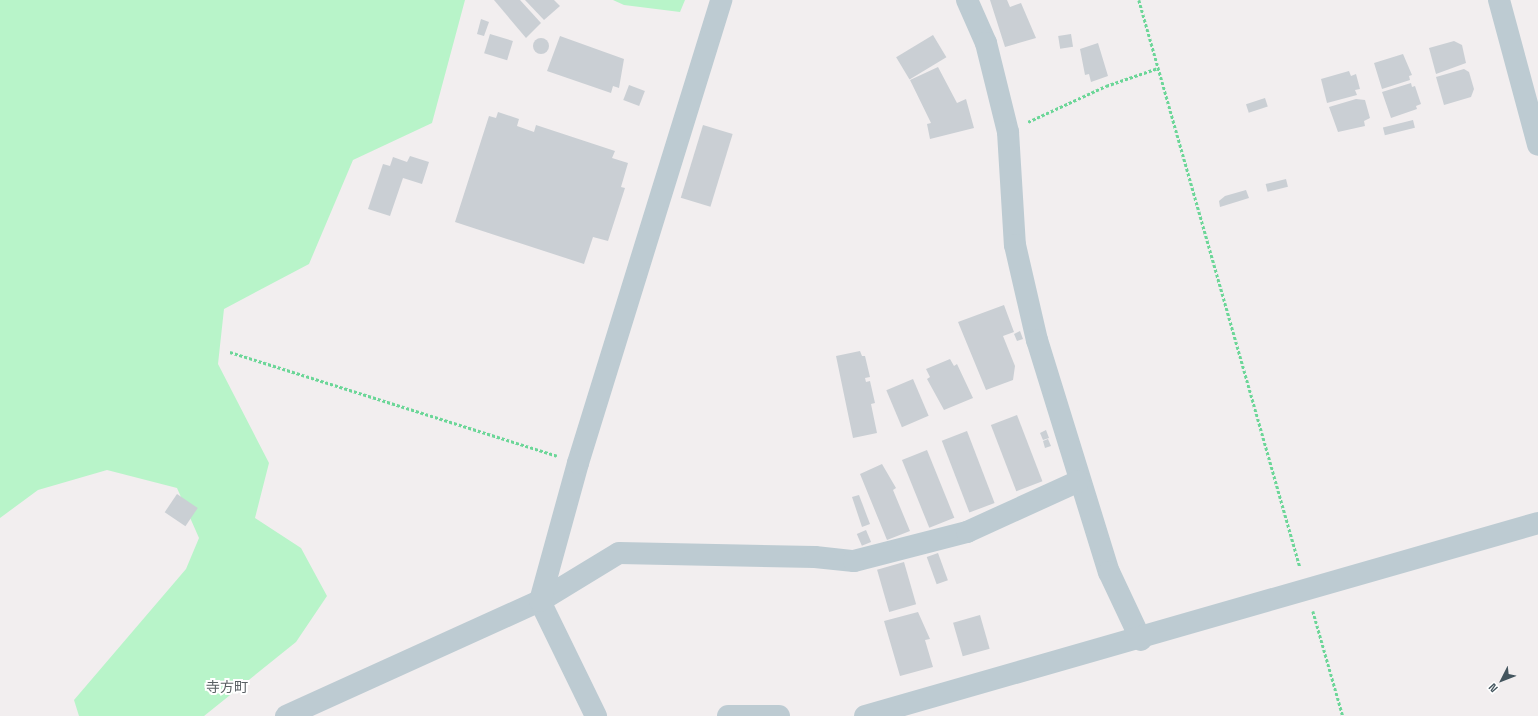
<!DOCTYPE html>
<meta charset="utf-8">
<style>
body{margin:0}
#map{position:relative;width:1538px;height:716px;overflow:hidden;background:#f2eeef;font-family:"Space Grotesk","Noto Sans JP",sans-serif}
div>[style]{position:absolute}
.green>*{inset:0;background:#b8f4c9}
.building>*{inset:0;background:#cacfd4;transform-origin:0 0}
.round{border-radius:50%}
.path>*{height:2.5px;margin-top:-1.25px;transform-origin:0;background:repeating-linear-gradient(90deg,#6cd698 0 3px,transparent 0 5px)}
.minor>*{height:22px;margin:-11px;padding:0 11px;transform-origin:11px;border-radius:11px;background:#bdcbd2}
span{translate:-50% -50%;white-space:nowrap;text-align:center;line-height:1.15;-webkit-text-stroke:4px #fff;paint-order:stroke}
.quarter-label{font-size:14px;color:#5a6064}
.north{position:absolute;left:1482px;top:660px;width:40px;height:40px;-webkit-text-stroke:3px #fff;paint-order:stroke;rotate:228deg;font-size:11px;font-weight:700;line-height:16px;text-align:center;color:#44555e}
.north::after{content:'';display:block;margin:auto;width:14px;height:18px;background:#44555e;clip-path:polygon(50% 0,100% 100%,50% 72%,0 100%)}
</style>
<div id="map">
<div class="green">
<i style="clip-path:polygon(0 0,465px 0,432px 123px,353px 160px,309px 264px,224px 309px,218px 364px,269px 463px,255px 518px,301px 548px,327px 596px,296px 642px,204px 716px,79px 716px,74px 700px,186px 569px,199px 538px,177px 488px,107px 470px,38px 490px,0 518px)"></i>
<i style="clip-path:polygon(613px 0,685px 0,680px 12px,624px 5px)"></i>
</div>
<div class="building">
<i style="clip-path:polygon(494px 0,520px 0,541px 23px,526px 38px)"></i>
<i style="clip-path:polygon(525px 0,554px 0,560px 6px,544px 20px)"></i>
<i style="clip-path:polygon(990px 0,1007px 0,1010px 7px,1021px 3px,1036px 38px,1005px 47px)"></i>
<i style="clip-path:polygon(481px 19px,489px 22px,484px 36px,477px 34px)"></i>
<i style="left:490px;top:34px;width:24px;height:20px;rotate:17deg"></i>
<i style="left:1071px;top:34px;width:13px;height:13px;rotate:81deg"></i>
<i style="left:933px;top:35px;width:26px;height:43px;rotate:59deg"></i>
<i style="clip-path:polygon(560px 36px,624px 59px,619px 88px,613px 86px,611px 93px,547px 71px)"></i>
<i class="round" style="left:533px;top:38px;width:16px;height:16px"></i>
<i style="clip-path:polygon(1454px 41px,1462px 45px,1466px 63px,1436px 74px,1429px 48px)"></i>
<i style="clip-path:polygon(1098px 43px,1108px 76px,1091px 82px,1089px 74px,1085px 75px,1080px 49px)"></i>
<i style="clip-path:polygon(1403px 54px,1412px 75px,1409px 76px,1410px 80px,1382px 89px,1374px 63px)"></i>
<i style="clip-path:polygon(938px 67px,957px 103px,966px 99px,974px 128px,930px 139px,927px 124px,931px 123px,910px 80px)"></i>
<i style="clip-path:polygon(1464px 69px,1469px 72px,1474px 89px,1471px 97px,1444px 105px,1436px 77px)"></i>
<i style="clip-path:polygon(1349px 71px,1351px 76px,1356px 74px,1360px 89px,1355px 90px,1357px 95px,1327px 103px,1321px 79px)"></i>
<i style="clip-path:polygon(1411px 83px,1412px 87px,1415px 86px,1421px 104px,1416px 106px,1417px 109px,1391px 118px,1382px 92px)"></i>
<i style="left:629px;top:85px;width:17px;height:16px;rotate:21deg"></i>
<i style="left:1265px;top:98px;width:9px;height:20px;rotate:72deg"></i>
<i style="clip-path:polygon(1356px 99px,1365px 100px,1370px 118px,1364px 121px,1365px 126px,1338px 132px,1329px 107px)"></i>
<i style="clip-path:polygon(498px 112px,519px 119px,517px 126px,534px 132px,536px 125px,615px 151px,612px 158px,628px 163px,621px 187px,625px 188px,608px 241px,593px 237px,584px 264px,455px 222px,489px 116px,496px 118px)"></i>
<i style="left:1413px;top:120px;width:8px;height:31px;rotate:76deg"></i>
<i style="left:703px;top:125px;width:31px;height:76px;rotate:17deg"></i>
<i style="clip-path:polygon(410px 156px,429px 162px,422px 184px,403px 178px,390px 216px,368px 209px,383px 164px,390px 166px,393px 157px,407px 162px)"></i>
<i style="left:1286px;top:179px;width:8px;height:21px;rotate:76deg"></i>
<i style="clip-path:polygon(1246px 190px,1249px 198px,1220px 207px,1219px 201px,1225px 196px)"></i>
<i style="clip-path:polygon(1004px 305px,1014px 332px,1003px 336px,1015px 366px,1013px 380px,986px 390px,958px 322px)"></i>
<i style="clip-path:polygon(1020px 331px,1023px 339px,1017px 341px,1014px 334px)"></i>
<i style="clip-path:polygon(860px 351px,862px 356px,865px 356px,870px 377px,865px 378px,866px 382px,870px 381px,875px 403px,871px 404px,877px 433px,853px 438px,836px 356px)"></i>
<i style="clip-path:polygon(950px 359px,954px 366px,957px 364px,973px 398px,944px 410px,927px 379px,930px 377px,926px 369px)"></i>
<i style="left:913px;top:379px;width:40px;height:29px;rotate:67deg"></i>
<i style="left:1017px;top:415px;width:71px;height:28px;rotate:69deg"></i>
<i style="clip-path:polygon(1046px 430px,1049px 438px,1043px 440px,1040px 433px)"></i>
<i style="left:967px;top:431px;width:77px;height:27px;rotate:69deg"></i>
<i style="clip-path:polygon(1048px 439px,1051px 446px,1045px 448px,1043px 441px)"></i>
<i style="left:927px;top:450px;width:73px;height:27px;rotate:68deg"></i>
<i style="clip-path:polygon(882px 464px,896px 488px,893px 490px,910px 531px,887px 540px,860px 474px)"></i>
<i style="left:177px;top:494px;width:25px;height:22px;rotate:34deg"></i>
<i style="clip-path:polygon(859px 495px,870px 524px,862px 527px,852px 497px)"></i>
<i style="left:866px;top:530px;width:13px;height:10px;rotate:67deg"></i>
<i style="left:938px;top:553px;width:29px;height:12px;rotate:70deg"></i>
<i style="left:904px;top:562px;width:44px;height:28px;rotate:74deg"></i>
<i style="clip-path:polygon(918px 612px,930px 639px,925px 640px,933px 667px,900px 676px,884px 621px)"></i>
<i style="left:980px;top:615px;width:35px;height:28px;rotate:74deg"></i>
</div>
<div class="path">
<i style="left:1139px;top:0;width:589px;rotate:74.15deg"></i>
<i style="left:1028px;top:122px;width:86px;rotate:-24.8deg"></i>
<i style="left:1106px;top:86px;width:55px;rotate:-19.1deg"></i>
<i style="left:230px;top:352px;width:343px;rotate:17.6deg"></i>
<i style="left:1313px;top:611px;width:109px;rotate:74.1deg"></i>
</div>
<div class="minor">
<i style="left:967px;top:0;width:47px;rotate:66.2deg"></i>
<i style="left:986px;top:43px;width:92px;rotate:76.1deg"></i>
<i style="left:1008px;top:132px;width:113px;rotate:86.5deg"></i>
<i style="left:1015px;top:245px;width:98px;rotate:77deg"></i>
<i style="left:1037px;top:340px;width:243px;rotate:72.8deg"></i>
<i style="left:1109px;top:572px;width:75px;rotate:64.8deg"></i>
<i style="left:1499px;top:0;width:150px;rotate:74.9deg"></i>
<i style="left:286px;top:716px;width:279px;rotate:-24.4deg"></i>
<i style="left:540px;top:601px;width:92px;rotate:-31.3deg"></i>
<i style="left:619px;top:553px;width:196px;rotate:1.2deg"></i>
<i style="left:815px;top:557px;width:39px;rotate:6deg"></i>
<i style="left:854px;top:561px;width:117px;rotate:-14.4deg"></i>
<i style="left:967px;top:532px;width:123px;rotate:-24.5deg"></i>
<i style="left:596px;top:716px;width:128px;rotate:-116deg"></i>
<i style="left:540px;top:601px;width:143px;rotate:-74.6deg"></i>
<i style="left:578px;top:463px;width:485px;rotate:-72.8deg"></i>
<i style="left:728px;top:716px;width:51px"></i>
<i style="left:865px;top:716px;width:700px;rotate:-16deg"></i>
</div>
<div class="quarter-label">
<span style="left:227px;top:687px">寺方町</span>
</div>
<div class="north">N</div>
</div>
